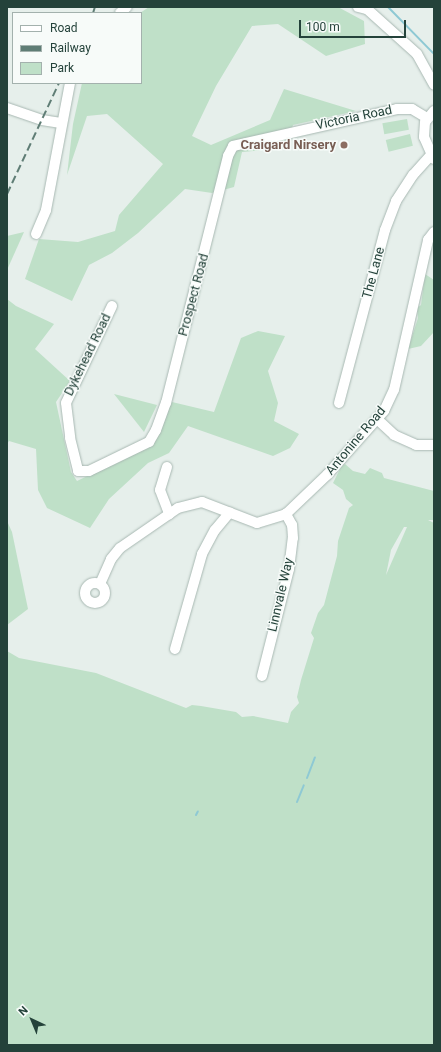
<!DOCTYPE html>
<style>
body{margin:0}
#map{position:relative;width:441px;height:1052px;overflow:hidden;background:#e6efeb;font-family:Roboto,sans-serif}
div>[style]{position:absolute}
.green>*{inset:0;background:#bfe0c8;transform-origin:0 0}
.stream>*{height:2px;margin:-1px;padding:0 1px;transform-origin:1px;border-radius:1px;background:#8ec9d4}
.roads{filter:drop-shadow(0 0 1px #a8b8b2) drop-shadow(0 0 1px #a8b8b2)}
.minor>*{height:10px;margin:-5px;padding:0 5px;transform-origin:5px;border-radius:5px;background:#fff}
.minor>.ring{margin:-5px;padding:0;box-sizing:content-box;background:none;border:10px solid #fff;border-radius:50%}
.rail>*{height:2px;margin-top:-1px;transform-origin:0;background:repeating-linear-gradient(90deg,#5f7d75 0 8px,transparent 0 12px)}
.dots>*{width:11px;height:11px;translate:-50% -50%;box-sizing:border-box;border:2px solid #f7fbf9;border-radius:50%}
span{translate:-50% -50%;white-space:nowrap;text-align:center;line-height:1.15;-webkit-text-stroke:3px #f7fbf9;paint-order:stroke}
.street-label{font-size:13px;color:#24423a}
.education-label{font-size:13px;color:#785e54;font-weight:700}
.right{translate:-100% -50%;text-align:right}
.frame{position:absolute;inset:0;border:8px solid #24423a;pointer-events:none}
.legend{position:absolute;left:12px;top:12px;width:130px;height:72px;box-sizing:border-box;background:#f7fbf9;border:1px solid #a3b1ad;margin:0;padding:5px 7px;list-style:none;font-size:12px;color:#24423a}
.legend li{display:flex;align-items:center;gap:8px;height:20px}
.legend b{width:20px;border:1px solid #a3b1ad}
.north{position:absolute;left:12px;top:1000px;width:40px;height:40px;-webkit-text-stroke:3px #f7fbf9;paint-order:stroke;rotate:316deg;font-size:11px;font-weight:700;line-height:16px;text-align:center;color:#24423a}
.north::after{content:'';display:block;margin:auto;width:14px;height:18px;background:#24423a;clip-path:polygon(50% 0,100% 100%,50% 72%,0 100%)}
.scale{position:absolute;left:299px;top:20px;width:107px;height:18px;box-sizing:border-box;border:2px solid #24423a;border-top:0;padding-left:5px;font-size:12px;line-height:14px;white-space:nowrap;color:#24423a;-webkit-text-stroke:3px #f7fbf9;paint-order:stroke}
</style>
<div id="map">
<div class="green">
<i style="clip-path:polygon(149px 7px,338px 7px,364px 21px,365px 44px,326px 56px,278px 24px,252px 26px,216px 86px,192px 136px,211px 145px,270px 120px,284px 89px,356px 111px,293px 125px,286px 148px,242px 152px,234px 187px,212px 193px,185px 189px,138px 233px,112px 253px,89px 265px,72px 301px,25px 279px,39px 239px,78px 242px,115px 231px,119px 215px,163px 164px,107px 114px,87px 116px,67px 175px,73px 124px,82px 83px,141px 83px,140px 13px)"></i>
<i style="left:407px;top:119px;width:11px;height:25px;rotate:80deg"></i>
<i style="left:410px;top:134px;width:12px;height:25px;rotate:76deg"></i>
<i style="clip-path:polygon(24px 232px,7px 270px,7px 236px)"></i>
<i style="clip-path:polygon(425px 274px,434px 280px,434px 332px,421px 346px,408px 349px,418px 318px,417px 308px,421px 305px)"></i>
<i style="clip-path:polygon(7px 299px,16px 306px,54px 324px,35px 349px,70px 381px,56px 402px,71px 472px,77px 481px,151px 445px,172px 402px,214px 412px,241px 338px,258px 331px,285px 336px,268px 371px,278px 403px,274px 421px,299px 434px,290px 448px,273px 456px,188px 426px,169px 453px,148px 463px,109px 499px,90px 528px,47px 508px,38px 490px,36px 449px,9px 441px,7px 444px)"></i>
<i style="clip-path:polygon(114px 394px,157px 405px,144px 432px)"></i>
<i style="clip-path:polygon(evenodd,345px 464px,353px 471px,365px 474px,370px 468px,382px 473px,384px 478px,434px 491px,434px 520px,428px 520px,434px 523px,434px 1045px,7px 1045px,7px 651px,19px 658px,96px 673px,186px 708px,192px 705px,201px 706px,236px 712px,242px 717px,253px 716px,288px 723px,291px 712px,299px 703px,297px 697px,301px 680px,314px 638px,311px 633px,318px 613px,324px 605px,337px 556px,338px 541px,349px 508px,353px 505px,346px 499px,343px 490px,333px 483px,341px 467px,345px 464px,404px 527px,407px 527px,386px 575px,391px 550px,404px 527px)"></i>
<i style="clip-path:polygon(7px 521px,12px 532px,28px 609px,7px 625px)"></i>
</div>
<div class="stream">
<i style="left:388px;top:7px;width:66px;rotate:45.6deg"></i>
<i style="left:307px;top:778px;width:22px;rotate:-69deg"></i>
<i style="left:297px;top:802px;width:18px;rotate:-68deg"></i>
<i style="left:196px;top:815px;width:4px;rotate:-63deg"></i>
</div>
<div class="roads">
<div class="minor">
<i style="left:358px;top:7px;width:9px;rotate:13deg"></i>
<i style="left:367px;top:9px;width:67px;rotate:42deg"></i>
<i style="left:417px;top:54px;width:35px;rotate:61deg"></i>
<i style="left:120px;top:13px;width:9px;rotate:-41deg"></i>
<i style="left:7px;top:108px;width:37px;rotate:19deg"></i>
<i style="left:42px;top:120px;width:19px;rotate:9deg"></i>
<i style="left:434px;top:111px;width:14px;rotate:129deg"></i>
<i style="left:425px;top:122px;width:15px;rotate:94deg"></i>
<i style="left:424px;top:137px;width:24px;rotate:66deg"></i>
<i style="left:36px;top:234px;width:26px;rotate:-67deg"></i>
<i style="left:46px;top:210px;width:129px;rotate:-79.3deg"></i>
<i style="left:112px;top:306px;width:107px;rotate:115.4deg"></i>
<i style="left:66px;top:403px;width:35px;rotate:83deg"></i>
<i style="left:70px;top:438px;width:34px;rotate:76deg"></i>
<i style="left:78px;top:471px;width:11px"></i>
<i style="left:89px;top:471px;width:67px;rotate:-25.8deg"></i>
<i style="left:149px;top:442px;width:14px;rotate:-60deg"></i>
<i style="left:156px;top:430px;width:29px;rotate:-70deg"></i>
<i style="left:166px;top:403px;width:255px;rotate:-75.9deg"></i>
<i style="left:228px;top:156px;width:11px;rotate:-63deg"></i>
<i style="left:233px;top:146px;width:168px;rotate:-12.7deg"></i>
<i style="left:397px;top:109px;width:15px"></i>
<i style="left:412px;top:109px;width:17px;rotate:31deg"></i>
<i style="left:339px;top:403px;width:179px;rotate:-75.1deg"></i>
<i style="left:385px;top:230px;width:31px;rotate:-69deg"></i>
<i style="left:396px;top:201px;width:31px;rotate:-57deg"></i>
<i style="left:413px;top:175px;width:28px;rotate:-48deg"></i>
<i style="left:377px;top:419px;width:23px;rotate:43deg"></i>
<i style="left:394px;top:435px;width:24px;rotate:24deg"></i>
<i style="left:416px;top:445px;width:18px"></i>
<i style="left:167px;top:467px;width:24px;rotate:107deg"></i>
<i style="left:160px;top:490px;width:26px;rotate:69deg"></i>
<i class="ring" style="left:85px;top:583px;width:10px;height:10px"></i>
<i style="left:100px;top:584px;width:27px;rotate:-66deg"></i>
<i style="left:111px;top:559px;width:14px;rotate:-51deg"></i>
<i style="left:120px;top:548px;width:70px;rotate:-34.6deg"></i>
<i style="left:178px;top:508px;width:25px;rotate:-14deg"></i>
<i style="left:202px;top:502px;width:59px;rotate:20.9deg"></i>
<i style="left:257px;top:523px;width:30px;rotate:-17deg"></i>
<i style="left:286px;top:514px;width:57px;rotate:-43.6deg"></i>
<i style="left:327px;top:475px;width:86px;rotate:-48.3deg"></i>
<i style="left:384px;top:411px;width:23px;rotate:-65deg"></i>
<i style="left:394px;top:390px;width:154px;rotate:-77.2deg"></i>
<i style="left:428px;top:240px;width:10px;rotate:-53deg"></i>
<i style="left:175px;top:649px;width:99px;rotate:-74.1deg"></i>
<i style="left:202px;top:554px;width:27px;rotate:-62deg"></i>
<i style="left:215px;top:530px;width:23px;rotate:-50deg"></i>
<i style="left:262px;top:676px;width:110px;rotate:-75.8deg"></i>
<i style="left:289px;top:569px;width:31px;rotate:-83deg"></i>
<i style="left:293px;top:538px;width:13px;rotate:-94deg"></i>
<i style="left:292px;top:525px;width:13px;rotate:-119deg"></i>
</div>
</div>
<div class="rail">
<i style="left:93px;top:13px;width:6px;rotate:-72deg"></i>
<i style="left:7px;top:194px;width:123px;rotate:-64.9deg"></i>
</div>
<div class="dots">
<i style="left:344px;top:145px;background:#8d6e63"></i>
</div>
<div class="street-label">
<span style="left:354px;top:118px;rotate:-12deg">Victoria Road</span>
<span style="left:374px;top:273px;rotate:-75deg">The Lane</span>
<span style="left:194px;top:295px;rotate:-75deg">Prospect Road</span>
<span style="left:88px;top:355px;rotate:-64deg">Dykehead Road</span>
<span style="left:356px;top:441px;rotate:-50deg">Antonine Road</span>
<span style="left:281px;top:595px;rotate:-77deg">Linnvale Way</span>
</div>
<div class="education-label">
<span class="right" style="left:336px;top:145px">Craigard Nirsery</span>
</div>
<div class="frame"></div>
<ul class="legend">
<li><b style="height:5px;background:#fff"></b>Road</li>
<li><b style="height:5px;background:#5f7d75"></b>Railway</li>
<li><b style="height:11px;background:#bfe0c8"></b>Park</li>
</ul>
<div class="north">N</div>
<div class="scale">100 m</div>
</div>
